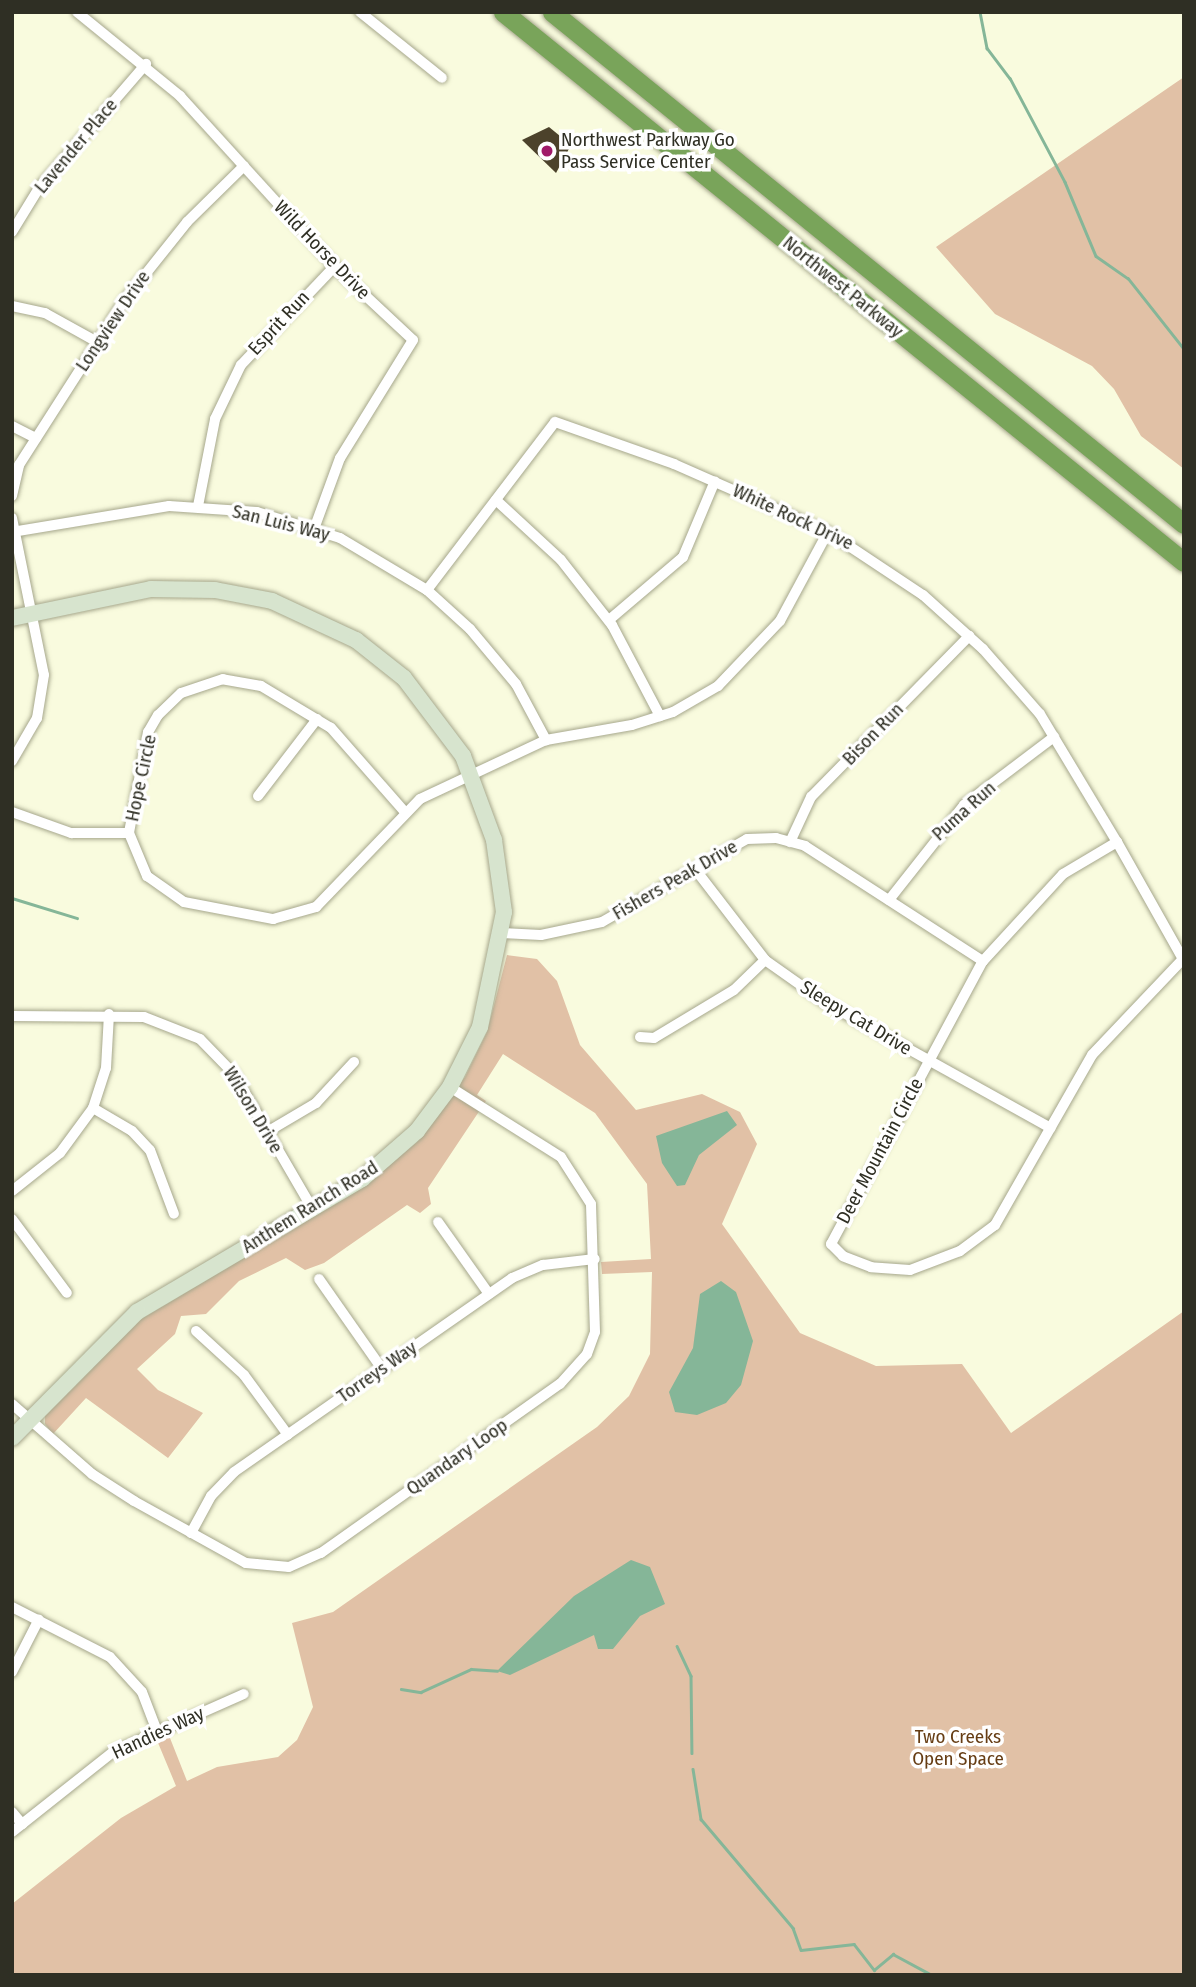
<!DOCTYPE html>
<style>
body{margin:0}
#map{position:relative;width:1196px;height:1987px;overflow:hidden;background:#f9fbde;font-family:"Fira Sans Condensed",sans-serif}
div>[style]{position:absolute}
.green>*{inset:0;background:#e1c1a6}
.water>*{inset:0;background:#85b698}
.stream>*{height:2.5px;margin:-1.25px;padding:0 1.25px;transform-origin:1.25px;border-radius:1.25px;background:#85b698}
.building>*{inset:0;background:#4c422b}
.roads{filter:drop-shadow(0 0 2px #a6a78c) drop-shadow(0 0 2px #a6a78c)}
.street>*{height:10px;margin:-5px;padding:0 5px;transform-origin:5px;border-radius:5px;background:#fff}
.secondary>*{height:16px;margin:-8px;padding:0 8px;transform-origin:8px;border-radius:8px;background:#d7e4ce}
.highway>*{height:19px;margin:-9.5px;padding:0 9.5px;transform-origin:9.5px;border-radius:9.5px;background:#79a45a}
.dots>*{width:19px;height:19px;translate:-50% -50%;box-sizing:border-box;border:4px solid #fff;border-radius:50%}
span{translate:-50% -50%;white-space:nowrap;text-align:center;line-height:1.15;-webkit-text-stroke:7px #fff;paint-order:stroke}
.poi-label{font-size:19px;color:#2f2f24}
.left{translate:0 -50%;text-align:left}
.street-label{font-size:19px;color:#2f2f24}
.park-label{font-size:19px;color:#663d14}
.frame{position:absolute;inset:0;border:14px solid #2f2f24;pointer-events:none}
</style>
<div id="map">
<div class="green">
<i style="clip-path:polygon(1184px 77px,1184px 469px,1141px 436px,1114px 389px,1092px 366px,995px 314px,936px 247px)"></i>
<i style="clip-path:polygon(507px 955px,537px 959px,557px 981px,580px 1045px,636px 1110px,702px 1094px,740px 1112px,757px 1144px,722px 1224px,800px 1333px,876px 1366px,962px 1364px,1011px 1433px,1184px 1311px,1184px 1975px,12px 1975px,12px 1904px,121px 1818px,176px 1786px,156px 1738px,168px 1733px,187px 1781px,217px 1767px,278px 1757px,297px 1740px,313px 1707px,292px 1623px,333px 1612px,597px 1427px,629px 1396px,650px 1354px,652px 1272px,602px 1274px,601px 1262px,651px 1259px,647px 1184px,595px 1113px,503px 1054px,477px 1095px,486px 1101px,428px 1188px,431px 1204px,420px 1213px,407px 1205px,324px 1263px,305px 1270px,286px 1258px,239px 1281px,206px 1314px,181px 1316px,175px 1334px,137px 1369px,158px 1390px,203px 1413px,168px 1458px,86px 1398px,53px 1434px,45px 1424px,45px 1414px,128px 1327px,365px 1186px,417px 1142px,465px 1077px,487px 1032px)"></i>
</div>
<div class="water">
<i style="clip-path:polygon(727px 1111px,737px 1125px,699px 1155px,685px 1185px,677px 1186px,662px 1163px,656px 1136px)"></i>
<i style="clip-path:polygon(721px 1281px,736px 1292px,753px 1341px,741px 1385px,726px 1403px,697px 1415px,675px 1412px,669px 1392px,693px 1348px,700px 1294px)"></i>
<i style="clip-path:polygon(631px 1560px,650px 1567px,665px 1604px,640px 1616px,613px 1649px,598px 1649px,594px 1635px,510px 1675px,497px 1671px,574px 1596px)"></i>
</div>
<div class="stream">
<i style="left:980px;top:12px;width:37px;rotate:79deg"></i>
<i style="left:987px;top:48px;width:38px;rotate:53deg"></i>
<i style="left:1010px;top:78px;width:118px;rotate:62.1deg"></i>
<i style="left:1065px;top:182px;width:80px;rotate:67.3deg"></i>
<i style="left:1096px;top:256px;width:39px;rotate:35deg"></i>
<i style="left:1128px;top:278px;width:90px;rotate:51.7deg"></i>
<i style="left:12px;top:898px;width:68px;rotate:17.1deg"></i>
<i style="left:677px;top:1646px;width:33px;rotate:65deg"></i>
<i style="left:691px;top:1676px;width:77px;rotate:89.3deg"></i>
<i style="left:401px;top:1689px;width:20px;rotate:9deg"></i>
<i style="left:421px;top:1692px;width:55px;rotate:-24.7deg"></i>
<i style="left:471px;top:1669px;width:26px;rotate:4deg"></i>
<i style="left:693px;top:1769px;width:51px;rotate:80.9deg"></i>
<i style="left:701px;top:1819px;width:143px;rotate:49.8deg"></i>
<i style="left:793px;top:1928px;width:23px;rotate:70deg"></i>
<i style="left:801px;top:1950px;width:53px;rotate:-6.5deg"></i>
<i style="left:854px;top:1944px;width:33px;rotate:52deg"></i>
<i style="left:874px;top:1970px;width:25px;rotate:-40deg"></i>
<i style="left:893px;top:1954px;width:44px;rotate:28.3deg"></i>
</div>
<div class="building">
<i style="clip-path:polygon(549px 127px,571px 145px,556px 173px,522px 140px)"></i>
</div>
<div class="roads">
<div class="street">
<i style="left:77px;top:12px;width:133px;rotate:39.2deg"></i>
<i style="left:180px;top:96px;width:236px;rotate:47.7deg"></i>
<i style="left:339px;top:271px;width:101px;rotate:43deg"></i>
<i style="left:413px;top:340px;width:139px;rotate:121.7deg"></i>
<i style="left:340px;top:458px;width:76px;rotate:110.1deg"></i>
<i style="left:360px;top:12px;width:105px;rotate:38.8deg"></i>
<i style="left:12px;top:232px;width:52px;rotate:-58.5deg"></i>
<i style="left:39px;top:188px;width:164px;rotate:-49.2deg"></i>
<i style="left:12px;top:306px;width:34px;rotate:12deg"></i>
<i style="left:45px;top:313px;width:60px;rotate:29.1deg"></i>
<i style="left:12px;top:426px;width:27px;rotate:27deg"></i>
<i style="left:12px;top:496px;width:32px;rotate:-77deg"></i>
<i style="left:19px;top:465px;width:195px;rotate:-57.4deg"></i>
<i style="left:124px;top:301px;width:101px;rotate:-51.4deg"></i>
<i style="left:187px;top:222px;width:80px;rotate:-44.5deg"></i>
<i style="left:496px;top:500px;width:88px;rotate:42.7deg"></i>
<i style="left:561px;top:560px;width:83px;rotate:51.9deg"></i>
<i style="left:612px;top:625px;width:103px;rotate:62.2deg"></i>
<i style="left:198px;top:506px;width:89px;rotate:-78.9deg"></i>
<i style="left:215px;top:419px;width:60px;rotate:-64.3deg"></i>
<i style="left:241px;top:365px;width:137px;rotate:-46.5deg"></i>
<i style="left:12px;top:518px;width:160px;rotate:78.5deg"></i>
<i style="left:44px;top:675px;width:44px;rotate:99.2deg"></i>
<i style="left:37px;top:718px;width:50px;rotate:120.2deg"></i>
<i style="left:12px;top:532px;width:159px;rotate:-9.4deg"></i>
<i style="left:169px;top:506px;width:88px;rotate:3.9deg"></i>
<i style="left:257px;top:512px;width:87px;rotate:17.4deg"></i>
<i style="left:340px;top:538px;width:101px;rotate:30.9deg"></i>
<i style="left:427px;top:590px;width:58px;rotate:42.2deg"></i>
<i style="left:470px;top:629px;width:72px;rotate:50.1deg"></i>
<i style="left:516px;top:684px;width:64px;rotate:61.8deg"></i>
<i style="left:427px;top:590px;width:211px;rotate:-52.7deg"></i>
<i style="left:555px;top:422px;width:126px;rotate:19.4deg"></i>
<i style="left:674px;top:464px;width:168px;rotate:23.8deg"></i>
<i style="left:828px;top:532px;width:114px;rotate:33.6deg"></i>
<i style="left:923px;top:595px;width:81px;rotate:42deg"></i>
<i style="left:983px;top:649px;width:86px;rotate:48.8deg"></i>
<i style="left:1040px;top:714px;width:149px;rotate:59deg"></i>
<i style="left:609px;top:620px;width:97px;rotate:-40.4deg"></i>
<i style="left:683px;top:557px;width:82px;rotate:-67.2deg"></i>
<i style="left:258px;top:796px;width:97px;rotate:-52.5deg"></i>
<i style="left:404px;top:811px;width:111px;rotate:-131.3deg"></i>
<i style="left:331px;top:728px;width:82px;rotate:-149deg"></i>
<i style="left:261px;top:686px;width:39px;rotate:-170deg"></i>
<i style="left:223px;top:679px;width:44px;rotate:161.6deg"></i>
<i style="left:181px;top:693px;width:32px;rotate:136deg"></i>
<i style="left:158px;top:715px;width:20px;rotate:120deg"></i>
<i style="left:148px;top:732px;width:103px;rotate:100.7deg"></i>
<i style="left:129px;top:833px;width:47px;rotate:67.3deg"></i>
<i style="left:147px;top:876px;width:45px;rotate:35.1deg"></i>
<i style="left:184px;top:902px;width:91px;rotate:10.8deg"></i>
<i style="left:273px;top:919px;width:45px;rotate:-15.6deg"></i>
<i style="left:316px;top:907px;width:150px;rotate:-46.1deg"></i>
<i style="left:420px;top:799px;width:139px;rotate:-25.1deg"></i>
<i style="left:546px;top:740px;width:87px;rotate:-9.9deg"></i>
<i style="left:632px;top:725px;width:43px;rotate:-17.6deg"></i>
<i style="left:673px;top:712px;width:52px;rotate:-30deg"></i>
<i style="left:718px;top:686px;width:90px;rotate:-46.4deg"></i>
<i style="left:780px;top:621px;width:101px;rotate:-61.7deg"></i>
<i style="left:12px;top:812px;width:63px;rotate:19.6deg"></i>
<i style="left:71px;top:833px;width:58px"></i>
<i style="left:790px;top:842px;width:50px;rotate:-65deg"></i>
<i style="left:811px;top:797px;width:226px;rotate:-45.5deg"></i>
<i style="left:1117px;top:842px;width:134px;rotate:60.6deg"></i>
<i style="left:1183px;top:959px;width:132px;rotate:133.5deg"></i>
<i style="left:1092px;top:1055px;width:196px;rotate:119.7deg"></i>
<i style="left:995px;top:1225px;width:44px;rotate:143.4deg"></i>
<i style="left:960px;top:1251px;width:53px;rotate:159.2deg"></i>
<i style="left:910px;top:1270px;width:39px;rotate:-176deg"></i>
<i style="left:871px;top:1267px;width:30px;rotate:-159deg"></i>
<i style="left:843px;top:1256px;width:17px;rotate:-135deg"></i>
<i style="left:831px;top:1244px;width:321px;rotate:-61.8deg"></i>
<i style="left:983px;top:961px;width:118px;rotate:-47.4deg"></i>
<i style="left:1063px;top:874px;width:63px;rotate:-30.7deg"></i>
<i style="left:695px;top:869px;width:115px;rotate:52.4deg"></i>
<i style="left:765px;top:960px;width:75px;rotate:35.2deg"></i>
<i style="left:826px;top:1003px;width:257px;rotate:29.1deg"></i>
<i style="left:889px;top:900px;width:121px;rotate:-51.7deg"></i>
<i style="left:964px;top:805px;width:113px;rotate:-37.1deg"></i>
<i style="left:502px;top:933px;width:39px;rotate:3deg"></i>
<i style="left:541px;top:935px;width:62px;rotate:-12deg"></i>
<i style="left:602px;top:922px;width:167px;rotate:-29.8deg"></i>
<i style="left:747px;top:839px;width:29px;rotate:-2deg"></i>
<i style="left:776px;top:838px;width:30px;rotate:15deg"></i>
<i style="left:805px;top:846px;width:212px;rotate:32.9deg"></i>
<i style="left:12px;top:1016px;width:132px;rotate:0.4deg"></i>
<i style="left:144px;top:1017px;width:60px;rotate:21.4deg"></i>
<i style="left:200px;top:1039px;width:49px;rotate:45.8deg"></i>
<i style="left:234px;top:1074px;width:155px;rotate:59.8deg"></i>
<i style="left:640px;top:1037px;width:14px;rotate:4deg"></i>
<i style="left:654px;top:1038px;width:93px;rotate:-31deg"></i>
<i style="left:734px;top:990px;width:43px;rotate:-44.1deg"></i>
<i style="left:93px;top:1108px;width:45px;rotate:30.5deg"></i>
<i style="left:132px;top:1131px;width:26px;rotate:47deg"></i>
<i style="left:150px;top:1150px;width:68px;rotate:69.4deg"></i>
<i style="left:267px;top:1132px;width:57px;rotate:-30.6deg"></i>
<i style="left:316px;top:1103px;width:56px;rotate:-47.2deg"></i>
<i style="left:12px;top:1191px;width:61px;rotate:-38.4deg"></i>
<i style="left:60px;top:1153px;width:56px;rotate:-53.7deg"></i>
<i style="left:93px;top:1108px;width:42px;rotate:-72deg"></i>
<i style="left:106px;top:1068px;width:54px;rotate:-86.8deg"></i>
<i style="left:12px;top:1219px;width:92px;rotate:53.4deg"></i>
<i style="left:438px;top:1222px;width:88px;rotate:54.7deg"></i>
<i style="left:319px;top:1279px;width:110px;rotate:55deg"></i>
<i style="left:196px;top:1331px;width:65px;rotate:42.5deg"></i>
<i style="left:244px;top:1375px;width:74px;rotate:53.7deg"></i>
<i style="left:12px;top:1404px;width:106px;rotate:41.2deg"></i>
<i style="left:92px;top:1474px;width:50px;rotate:32.7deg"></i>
<i style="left:134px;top:1501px;width:128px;rotate:29deg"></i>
<i style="left:246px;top:1563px;width:43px;rotate:5.3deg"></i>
<i style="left:289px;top:1567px;width:35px;rotate:-24deg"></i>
<i style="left:321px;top:1553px;width:293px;rotate:-35.3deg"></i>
<i style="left:560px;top:1384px;width:40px;rotate:-48deg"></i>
<i style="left:587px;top:1354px;width:23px;rotate:-70deg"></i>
<i style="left:595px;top:1332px;width:128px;rotate:-91.8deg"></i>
<i style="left:591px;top:1204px;width:56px;rotate:-122.6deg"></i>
<i style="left:561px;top:1157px;width:131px;rotate:-147.8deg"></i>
<i style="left:191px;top:1533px;width:42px;rotate:-61.6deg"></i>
<i style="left:211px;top:1496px;width:33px;rotate:-46deg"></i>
<i style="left:234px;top:1472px;width:339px;rotate:-34.9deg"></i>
<i style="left:512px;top:1278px;width:34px;rotate:-23deg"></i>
<i style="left:543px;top:1265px;width:52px;rotate:-6.6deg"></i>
<i style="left:12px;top:1607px;width:110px;rotate:27deg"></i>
<i style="left:110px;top:1657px;width:47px;rotate:47.6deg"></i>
<i style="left:142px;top:1692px;width:42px;rotate:69deg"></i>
<i style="left:12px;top:1672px;width:59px;rotate:-63deg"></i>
<i style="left:12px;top:1812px;width:16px;rotate:50deg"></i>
<i style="left:12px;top:1832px;width:129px;rotate:-38.4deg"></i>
<i style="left:113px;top:1752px;width:143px;rotate:-23.9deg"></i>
</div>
<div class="secondary">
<i style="left:12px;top:618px;width:142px;rotate:-11.8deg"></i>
<i style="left:151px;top:589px;width:64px;rotate:0.9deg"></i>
<i style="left:215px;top:590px;width:58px;rotate:10.9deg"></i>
<i style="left:272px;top:601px;width:93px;rotate:24.9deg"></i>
<i style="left:356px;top:640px;width:61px;rotate:38.4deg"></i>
<i style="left:404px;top:678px;width:98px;rotate:52.9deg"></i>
<i style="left:463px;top:756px;width:90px;rotate:69.7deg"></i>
<i style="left:494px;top:840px;width:73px;rotate:82.1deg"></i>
<i style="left:504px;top:912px;width:117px;rotate:101.8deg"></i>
<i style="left:480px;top:1027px;width:67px;rotate:116.6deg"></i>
<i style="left:450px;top:1087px;width:55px;rotate:126.9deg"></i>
<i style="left:417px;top:1131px;width:73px;rotate:138.9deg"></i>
<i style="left:362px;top:1179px;width:261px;rotate:149.4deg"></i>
<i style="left:137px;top:1312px;width:177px;rotate:134.8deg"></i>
</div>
<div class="highway">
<i style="left:503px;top:12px;width:875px;rotate:38.93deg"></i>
<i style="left:552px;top:12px;width:813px;rotate:39.01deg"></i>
</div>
</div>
<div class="dots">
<i style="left:547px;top:151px;background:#a01a69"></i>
</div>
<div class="poi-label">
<span class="left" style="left:561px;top:151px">Northwest Parkway Go<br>Pass Service Center</span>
</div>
<div class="street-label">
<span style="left:76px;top:146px;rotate:-50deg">Lavender Place</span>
<span style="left:322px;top:250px;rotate:46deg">Wild Horse Drive</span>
<span style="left:843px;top:287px;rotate:39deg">Northwest Parkway</span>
<span style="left:113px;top:321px;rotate:-56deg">Longview Drive</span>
<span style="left:279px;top:323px;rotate:-47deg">Esprit Run</span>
<span style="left:793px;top:517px;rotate:25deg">White Rock Drive</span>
<span style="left:281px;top:523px;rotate:14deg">San Luis Way</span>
<span style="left:873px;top:734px;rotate:-46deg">Bison Run</span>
<span style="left:141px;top:778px;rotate:-78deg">Hope Circle</span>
<span style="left:964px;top:811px;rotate:-42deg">Puma Run</span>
<span style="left:675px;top:880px;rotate:-30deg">Fishers Peak Drive</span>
<span style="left:856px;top:1018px;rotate:31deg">Sleepy Cat Drive</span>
<span style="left:253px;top:1110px;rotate:59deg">Wilson Drive</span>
<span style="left:880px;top:1151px;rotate:-62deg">Deer Mountain Circle</span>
<span style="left:310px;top:1207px;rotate:-32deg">Anthem Ranch Road</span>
<span style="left:377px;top:1372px;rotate:-35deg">Torreys Way</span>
<span style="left:457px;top:1457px;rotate:-35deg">Quandary Loop</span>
<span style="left:158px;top:1733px;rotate:-25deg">Handies Way</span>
</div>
<div class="park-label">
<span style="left:958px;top:1748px">Two Creeks<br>Open Space</span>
</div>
<div class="frame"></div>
</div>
